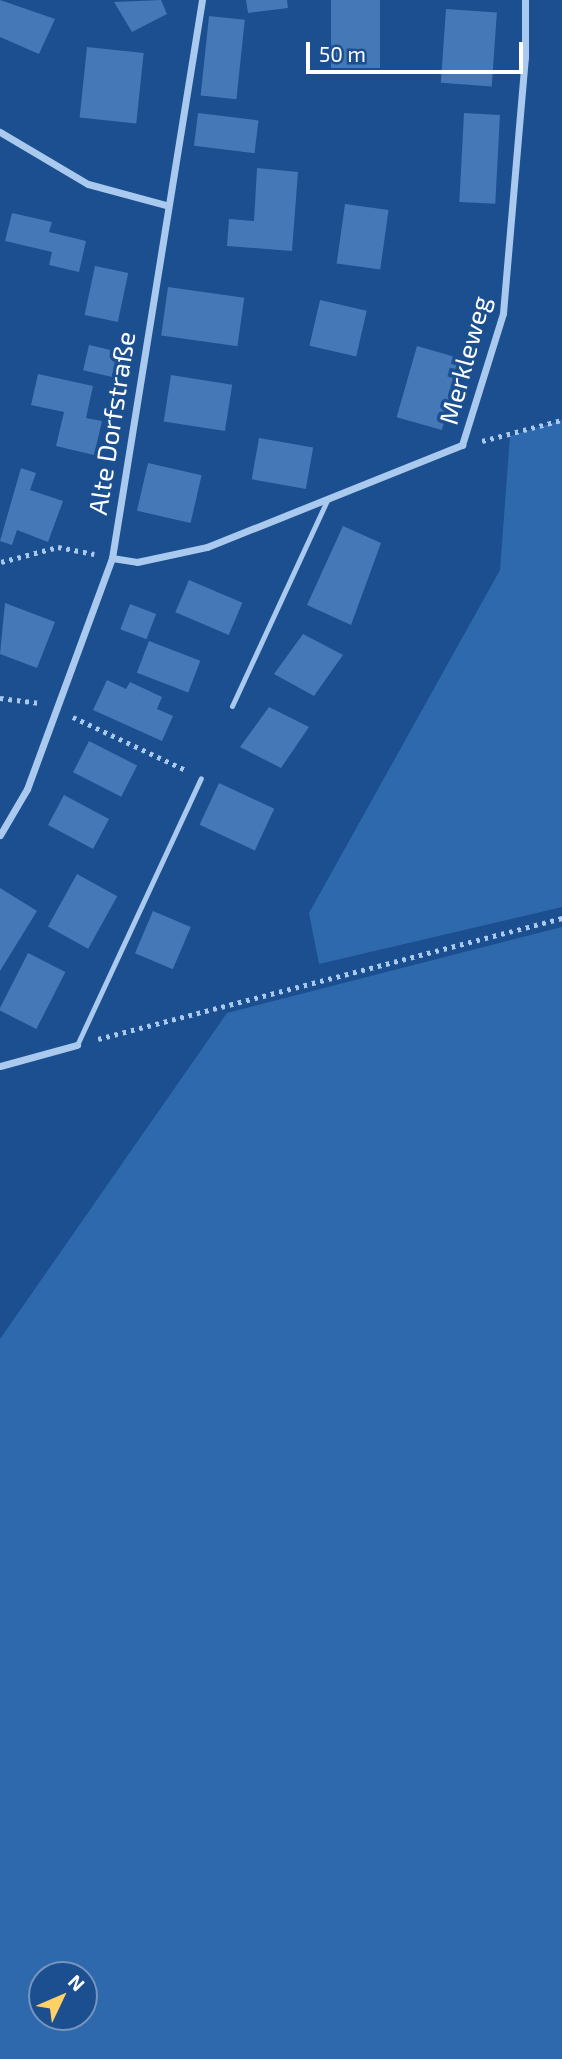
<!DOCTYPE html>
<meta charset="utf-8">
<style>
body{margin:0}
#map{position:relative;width:562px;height:2059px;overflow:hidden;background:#1b4f8f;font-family:"Exo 2",sans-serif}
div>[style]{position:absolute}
.green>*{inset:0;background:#2e69ad}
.building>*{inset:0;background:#4478b7;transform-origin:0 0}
.path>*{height:4.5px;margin-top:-2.25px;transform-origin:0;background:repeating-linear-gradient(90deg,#a9c9ee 0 3.5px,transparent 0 8.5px)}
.lane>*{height:5px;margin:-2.5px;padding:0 2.5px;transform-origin:2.5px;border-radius:2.5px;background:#a9c9ee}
.street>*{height:7px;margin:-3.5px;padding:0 3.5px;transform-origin:3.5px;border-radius:3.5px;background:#a9c9ee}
span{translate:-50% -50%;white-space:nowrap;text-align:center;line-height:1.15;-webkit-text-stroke:7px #1b4f8f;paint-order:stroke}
.street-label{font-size:26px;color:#fff}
.north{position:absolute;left:28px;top:1961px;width:70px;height:70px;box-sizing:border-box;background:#1b4f8f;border:2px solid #7695bc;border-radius:50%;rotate:46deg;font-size:19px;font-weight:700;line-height:28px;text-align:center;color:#fff}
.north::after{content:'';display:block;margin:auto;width:24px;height:32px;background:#ffd166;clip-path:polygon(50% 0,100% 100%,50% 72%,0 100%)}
.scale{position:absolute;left:306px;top:42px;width:217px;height:32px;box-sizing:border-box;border:4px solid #fff;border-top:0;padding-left:9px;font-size:21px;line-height:24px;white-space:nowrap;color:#fff;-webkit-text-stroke:5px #1b4f8f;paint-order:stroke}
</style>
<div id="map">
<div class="green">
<i style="clip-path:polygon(562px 420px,562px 907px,319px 964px,309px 913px,500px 570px,510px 436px)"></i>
<i style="clip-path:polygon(evenodd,562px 927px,562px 2059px,0 2059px,0 1339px,227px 1013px,562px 927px,84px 1975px,84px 2017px,42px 2017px,42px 1975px,84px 1975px)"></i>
</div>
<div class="building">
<i style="clip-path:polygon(0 0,55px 19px,39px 54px,0 37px)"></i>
<i style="clip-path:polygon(161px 0,167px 14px,132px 32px,114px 2px)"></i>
<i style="clip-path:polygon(246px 0,287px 0,288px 8px,248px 13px)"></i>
<i style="left:331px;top:0;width:49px;height:68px"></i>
<i style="left:446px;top:9px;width:51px;height:74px;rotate:4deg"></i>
<i style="left:209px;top:16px;width:36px;height:80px;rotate:6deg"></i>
<i style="left:87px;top:47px;width:57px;height:71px;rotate:6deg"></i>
<i style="left:198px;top:113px;width:61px;height:33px;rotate:7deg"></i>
<i style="left:464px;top:113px;width:36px;height:89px;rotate:3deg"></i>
<i style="clip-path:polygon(257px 168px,298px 172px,292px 251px,227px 246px,229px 219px,254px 221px)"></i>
<i style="left:345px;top:204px;width:44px;height:60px;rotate:8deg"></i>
<i style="clip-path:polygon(12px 213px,52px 222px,49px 232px,86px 241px,79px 272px,49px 265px,52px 252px,5px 241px)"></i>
<i style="left:95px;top:266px;width:34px;height:50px;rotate:12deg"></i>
<i style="left:168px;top:287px;width:77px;height:49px;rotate:8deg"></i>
<i style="left:320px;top:300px;width:48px;height:47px;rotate:13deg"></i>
<i style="left:89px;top:345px;width:41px;height:26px;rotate:13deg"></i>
<i style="left:417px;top:346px;width:47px;height:74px;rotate:16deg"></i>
<i style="clip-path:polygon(38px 374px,93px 386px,86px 418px,102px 421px,94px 455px,56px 446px,64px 412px,31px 405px)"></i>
<i style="left:171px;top:375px;width:62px;height:47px;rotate:9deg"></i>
<i style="left:259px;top:438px;width:55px;height:42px;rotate:10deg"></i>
<i style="left:148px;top:463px;width:55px;height:49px;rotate:13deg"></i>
<i style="clip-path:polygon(21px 468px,36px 473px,30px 490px,63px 501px,48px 542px,17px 530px,12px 545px,0 541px)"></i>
<i style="clip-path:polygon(343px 526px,381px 543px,351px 625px,307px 605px)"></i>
<i style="left:189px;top:580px;width:58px;height:35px;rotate:23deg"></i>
<i style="clip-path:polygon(5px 603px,55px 622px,37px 668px,0 654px)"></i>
<i style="left:130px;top:604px;width:28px;height:27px;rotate:21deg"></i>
<i style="clip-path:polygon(303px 634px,343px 655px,314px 696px,274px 674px)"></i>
<i style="left:149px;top:641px;width:55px;height:34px;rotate:21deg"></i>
<i style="clip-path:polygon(107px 680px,126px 689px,130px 682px,162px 697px,157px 709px,173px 716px,162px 741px,93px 710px)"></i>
<i style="clip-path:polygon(269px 707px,309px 727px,281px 768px,240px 747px)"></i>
<i style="left:89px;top:741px;width:54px;height:35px;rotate:27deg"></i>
<i style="left:219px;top:783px;width:61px;height:46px;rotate:25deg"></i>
<i style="left:64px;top:795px;width:51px;height:34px;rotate:28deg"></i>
<i style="left:77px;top:874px;width:46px;height:60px;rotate:29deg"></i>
<i style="clip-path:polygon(0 888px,37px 911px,0 971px)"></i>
<i style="left:153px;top:911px;width:41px;height:46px;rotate:23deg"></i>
<i style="left:28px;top:953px;width:42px;height:64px;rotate:27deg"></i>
</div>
<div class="path">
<i style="left:482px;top:441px;width:83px;rotate:-14.7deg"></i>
<i style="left:1px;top:562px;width:59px;rotate:-14.7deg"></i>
<i style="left:58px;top:547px;width:37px;rotate:11deg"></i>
<i style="left:0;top:698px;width:40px;rotate:7.1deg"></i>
<i style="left:73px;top:717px;width:127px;rotate:25.2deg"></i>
<i style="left:98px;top:1039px;width:480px;rotate:-14.6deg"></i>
</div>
<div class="lane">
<i style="left:232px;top:706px;width:229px;rotate:-65.2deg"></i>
<i style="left:77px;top:1045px;width:294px;rotate:-65.1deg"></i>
</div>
<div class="street">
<i style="left:0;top:132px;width:102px;rotate:30.6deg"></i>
<i style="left:88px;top:184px;width:81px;rotate:15.1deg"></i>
<i style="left:112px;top:558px;width:25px;rotate:9deg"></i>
<i style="left:137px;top:562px;width:72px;rotate:-12.1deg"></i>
<i style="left:207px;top:547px;width:275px;rotate:-21.8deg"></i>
<i style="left:462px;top:445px;width:138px;rotate:-72.7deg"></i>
<i style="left:503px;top:313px;width:257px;rotate:-85.1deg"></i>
<i style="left:525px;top:57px;width:57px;rotate:-90deg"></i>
<i style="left:0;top:835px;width:53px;rotate:-59.6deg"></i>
<i style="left:27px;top:789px;width:246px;rotate:-69.8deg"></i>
<i style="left:112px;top:558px;width:565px;rotate:-80.84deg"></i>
<i style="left:0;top:1066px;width:80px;rotate:-15.3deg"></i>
</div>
<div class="street-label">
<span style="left:464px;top:360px;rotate:-75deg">Merkleweg</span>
<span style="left:111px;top:423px;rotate:-81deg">Alte Dorfstraße</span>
</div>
<div class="north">N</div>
<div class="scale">50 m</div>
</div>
